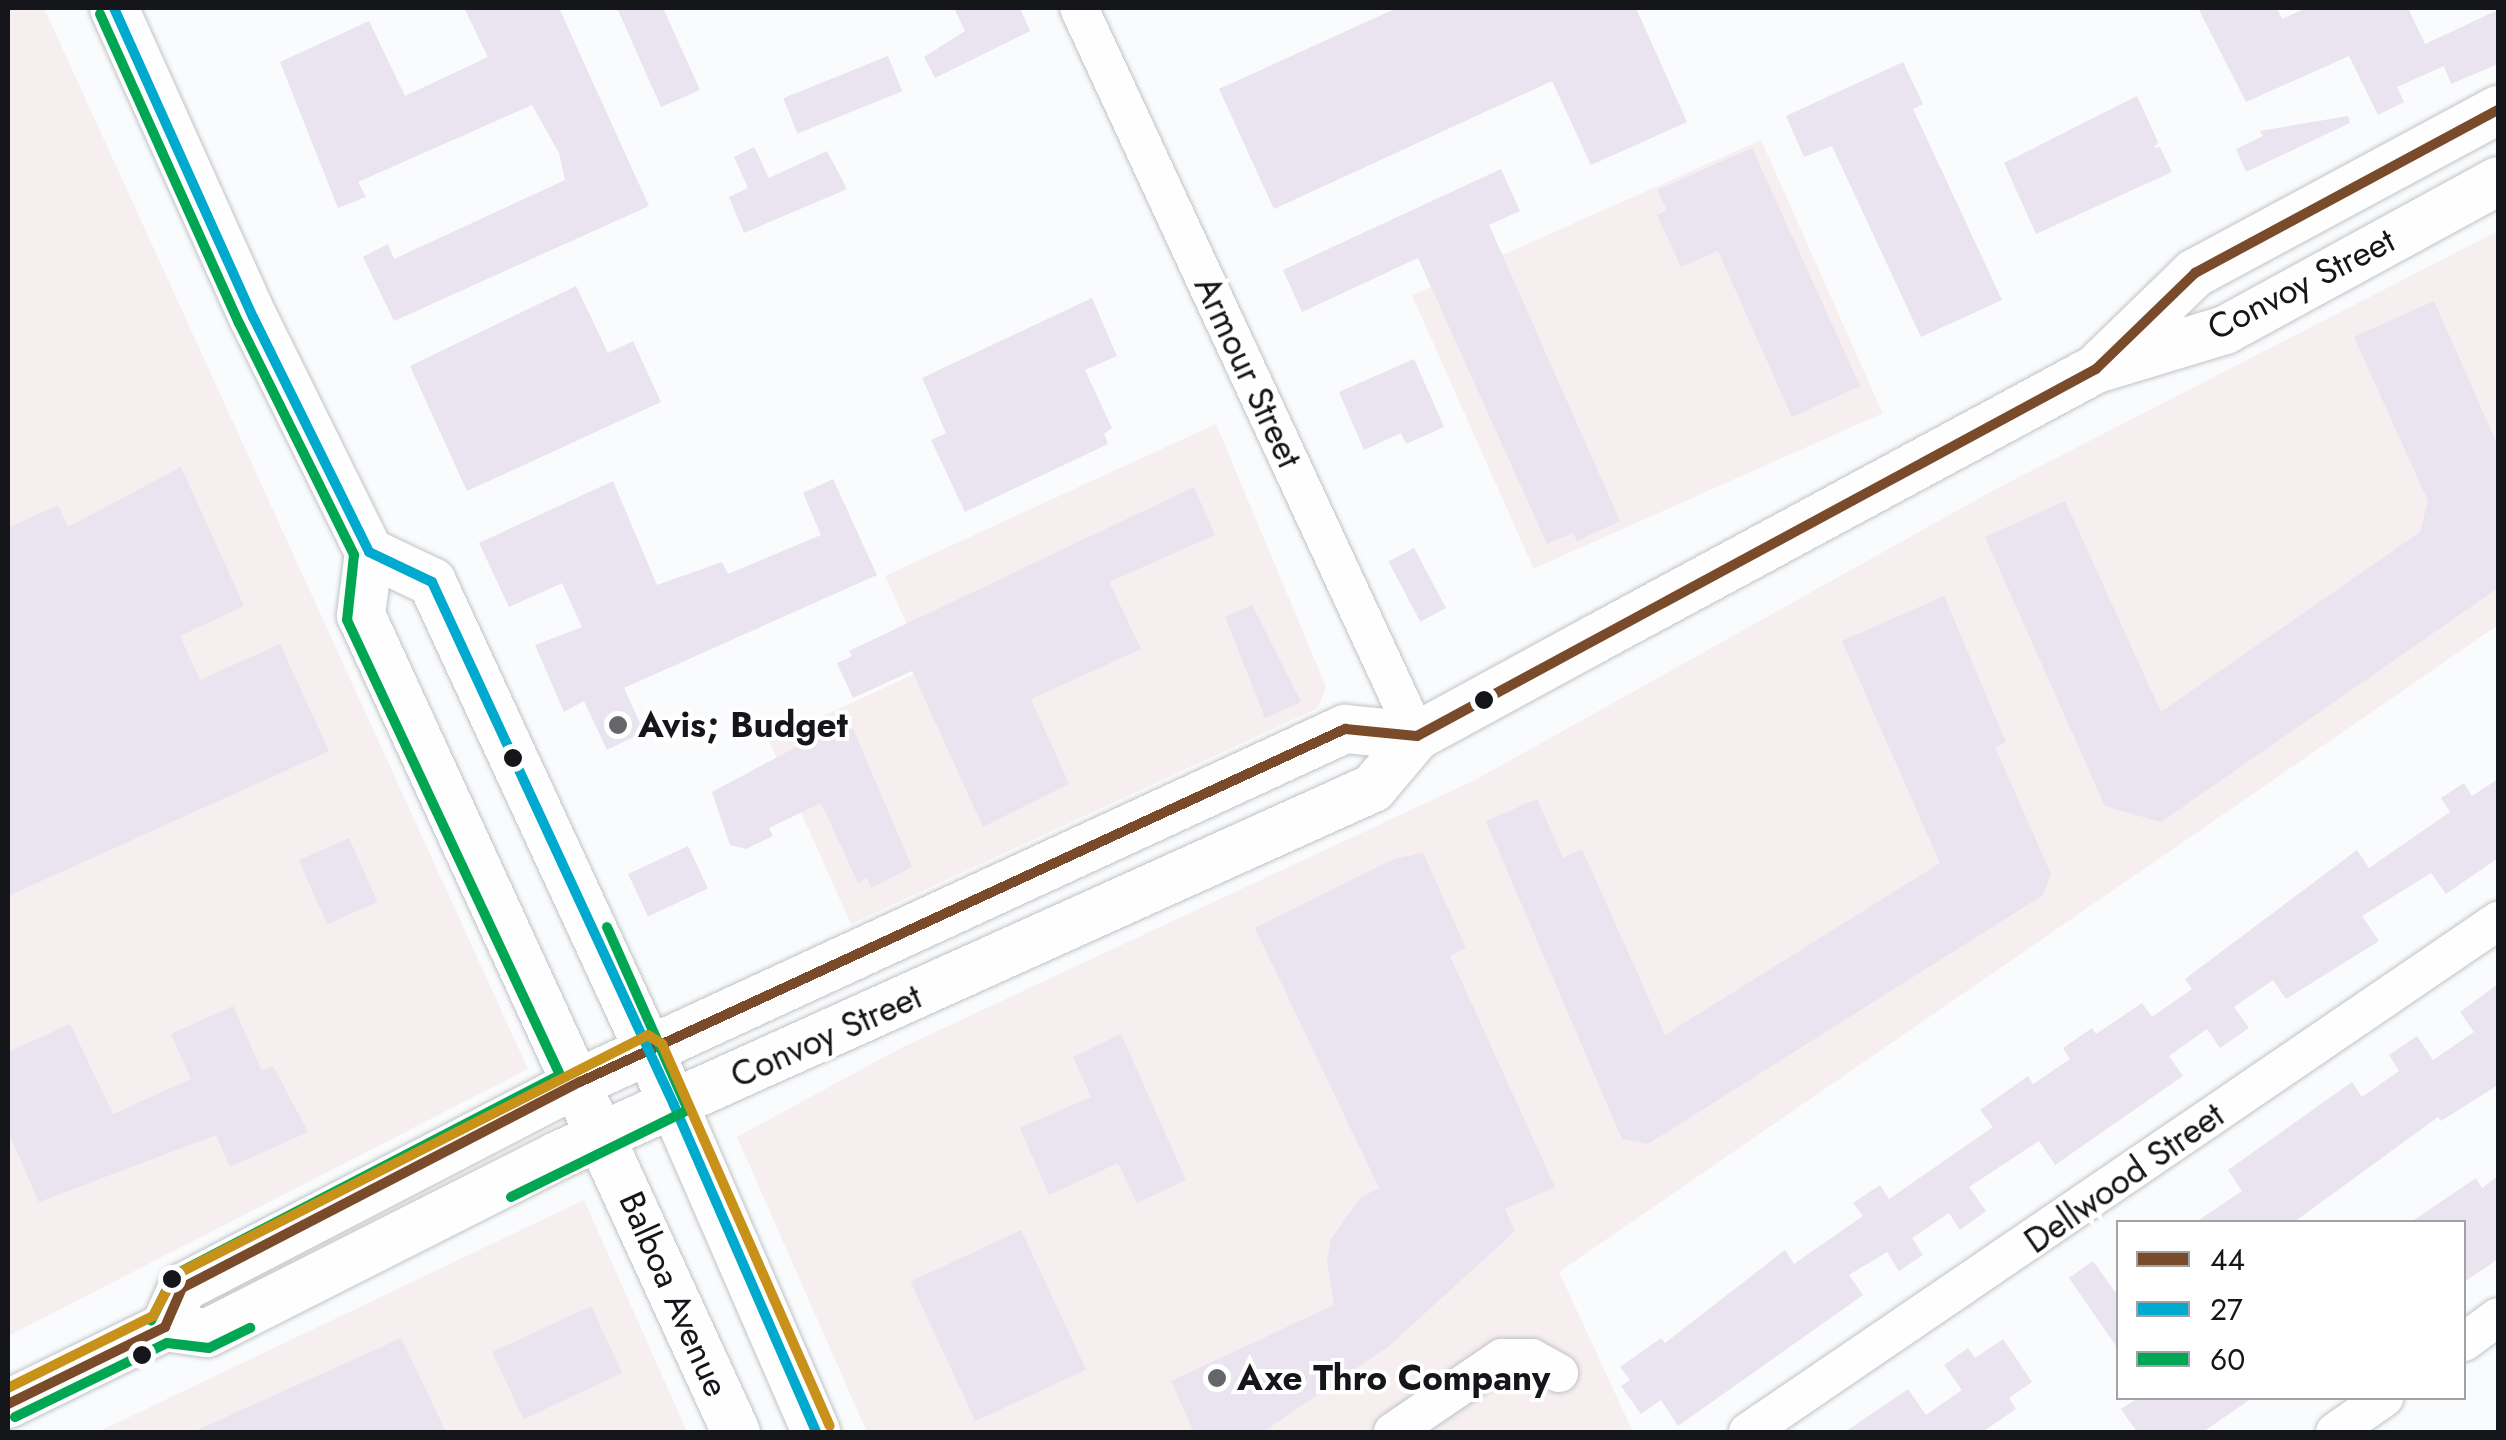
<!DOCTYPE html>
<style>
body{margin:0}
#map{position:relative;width:2506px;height:1440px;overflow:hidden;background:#f9fbfd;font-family:Jost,sans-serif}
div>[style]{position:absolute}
.commercial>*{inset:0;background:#f6eeef;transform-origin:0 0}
.building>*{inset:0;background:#e9e4ef;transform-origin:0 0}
.roads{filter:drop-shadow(0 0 2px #c1c3c5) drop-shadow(0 0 2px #c1c3c5)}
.minor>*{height:38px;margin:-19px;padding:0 19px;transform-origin:19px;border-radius:19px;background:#fefeff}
.major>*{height:48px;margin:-24px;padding:0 24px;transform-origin:24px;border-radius:24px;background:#fefeff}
.bus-1>*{height:10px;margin:-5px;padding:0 5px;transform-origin:5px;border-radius:5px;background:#7a4b2a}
.bus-2>*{height:10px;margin:-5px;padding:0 5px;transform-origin:5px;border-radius:5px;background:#00a9ce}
.bus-3>*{height:10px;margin:-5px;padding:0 5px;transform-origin:5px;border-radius:5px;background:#00a651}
.bus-4>*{height:10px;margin:-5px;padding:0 5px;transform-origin:5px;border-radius:5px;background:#c7911a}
.dots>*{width:28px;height:28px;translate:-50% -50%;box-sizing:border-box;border:5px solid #fff;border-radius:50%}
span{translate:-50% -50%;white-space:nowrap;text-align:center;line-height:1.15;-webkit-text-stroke:8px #fff;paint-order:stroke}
.street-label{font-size:35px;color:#151619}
.poi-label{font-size:35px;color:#151619;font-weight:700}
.left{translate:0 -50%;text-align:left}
.frame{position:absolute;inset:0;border:10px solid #151619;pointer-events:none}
.legend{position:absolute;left:2116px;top:1220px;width:350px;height:180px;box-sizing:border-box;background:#fff;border:2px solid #a1a2a3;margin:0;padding:12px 18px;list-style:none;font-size:30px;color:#151619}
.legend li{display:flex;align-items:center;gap:20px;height:50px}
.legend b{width:50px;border:2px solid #a1a2a3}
</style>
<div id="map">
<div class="commercial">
<i style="clip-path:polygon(8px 8px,44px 8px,528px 1069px,8px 1336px)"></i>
<i style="left:1761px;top:140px;width:299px;height:382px;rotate:66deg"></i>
<i style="clip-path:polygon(2498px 231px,2498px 625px,1559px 1272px,1633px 1432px,867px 1432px,737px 1137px,899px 1049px,1475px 780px,1996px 489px)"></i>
<i style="clip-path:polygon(1216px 424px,1326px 687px,1318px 708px,851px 924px,769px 741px,927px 668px,885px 576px)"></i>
<i style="clip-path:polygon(584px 1200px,687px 1432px,98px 1432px)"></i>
</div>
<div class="building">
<i style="clip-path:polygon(464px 8px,559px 8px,649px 206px,394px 321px,363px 257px,388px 244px,394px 259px,565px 180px,559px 153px,532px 105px,358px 182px,366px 197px,338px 208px,280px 62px,369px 21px,405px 96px,488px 57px)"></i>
<i style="clip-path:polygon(617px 8px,663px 8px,700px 90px,661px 107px)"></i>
<i style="clip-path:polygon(954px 8px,1020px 8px,1030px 31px,935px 78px,924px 57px,965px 31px)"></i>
<i style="clip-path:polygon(1397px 8px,1636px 8px,1687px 122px,1591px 165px,1552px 81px,1274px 209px,1219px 89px)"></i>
<i style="clip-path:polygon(2198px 8px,2277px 8px,2282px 19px,2306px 8px,2408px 8px,2425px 44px,2498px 10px,2498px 64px,2451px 84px,2444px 66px,2397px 87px,2404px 102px,2378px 115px,2349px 56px,2246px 102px)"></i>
<i style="left:888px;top:56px;width:38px;height:113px;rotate:68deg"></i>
<i style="clip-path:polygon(1903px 62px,1923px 104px,1913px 109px,2002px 300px,1921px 337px,1832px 146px,1804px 157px,1786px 116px)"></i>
<i style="clip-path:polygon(2137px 96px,2158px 142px,2154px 148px,2160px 147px,2172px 172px,2036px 234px,2004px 163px)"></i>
<i style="clip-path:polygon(2348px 116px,2350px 123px,2246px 172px,2236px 149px,2263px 136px,2260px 131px)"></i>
<i style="clip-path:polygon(754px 147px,769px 178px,827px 151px,847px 189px,744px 233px,729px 197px,748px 188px,734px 157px)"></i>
<i style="clip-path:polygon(1752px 148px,1860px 386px,1792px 417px,1718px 251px,1681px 267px,1657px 215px,1667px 210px,1657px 190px)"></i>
<i style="clip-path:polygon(1501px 169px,1520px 211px,1489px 225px,1620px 521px,1577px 541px,1573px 533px,1547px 544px,1418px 258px,1302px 312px,1283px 270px)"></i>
<i style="clip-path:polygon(576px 286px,608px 353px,633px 341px,661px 402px,467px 491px,410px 366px)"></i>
<i style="clip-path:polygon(1092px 298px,1117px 356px,1085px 370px,1112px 428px,1104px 434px,1108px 444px,965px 512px,931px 440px,946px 433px,922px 378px)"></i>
<i style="clip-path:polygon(2434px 301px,2498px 446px,2498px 588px,2161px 822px,2105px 806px,1985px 537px,2065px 501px,2161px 712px,2420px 532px,2428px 501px,2354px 337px)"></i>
<i style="clip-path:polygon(1414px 359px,1444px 427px,1406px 444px,1401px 433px,1364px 450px,1339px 392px)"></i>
<i style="clip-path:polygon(181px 467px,244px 606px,180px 636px,200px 680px,280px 644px,329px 751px,8px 896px,8px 528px,58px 505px,68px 527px)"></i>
<i style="clip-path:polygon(833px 479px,877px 575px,624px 688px,644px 732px,607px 750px,584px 701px,564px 712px,535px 645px,582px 627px,562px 583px,509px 607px,479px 543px,613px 481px,657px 585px,722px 562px,728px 574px,821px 535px,803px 493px)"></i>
<i style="clip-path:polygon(1194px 487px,1215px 535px,1109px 582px,1141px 649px,1031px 699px,1069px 784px,983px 827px,912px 671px,853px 698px,837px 663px,852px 656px,849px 651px)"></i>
<i style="left:1414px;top:548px;width:68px;height:29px;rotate:62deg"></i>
<i style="clip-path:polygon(1944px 596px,2006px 742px,1995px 747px,2051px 874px,2043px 895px,1648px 1144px,1622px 1139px,1486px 821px,1537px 799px,1563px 858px,1582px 849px,1665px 1035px,1940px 863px,1842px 641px)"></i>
<i style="clip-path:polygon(1252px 605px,1301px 702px,1265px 718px,1225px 617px)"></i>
<i style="clip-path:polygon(849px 719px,912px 867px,871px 888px,867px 878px,858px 883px,821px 803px,769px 828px,773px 836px,746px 849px,730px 845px,712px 792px)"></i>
<i style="clip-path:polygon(2498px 779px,2498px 858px,2446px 894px,2431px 873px,2362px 916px,2379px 941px,2286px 999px,2273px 980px,2234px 1007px,2249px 1028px,2220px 1048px,2207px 1029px,2169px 1056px,2183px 1076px,2055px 1165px,2039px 1141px,1969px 1187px,1986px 1211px,1960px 1230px,1949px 1213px,1912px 1238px,1923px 1255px,1899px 1271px,1887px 1252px,1849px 1275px,1863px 1295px,1678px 1426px,1661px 1400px,1641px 1414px,1621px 1386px,1630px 1380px,1620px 1367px,1661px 1338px,1665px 1343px,1785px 1250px,1794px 1264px,1863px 1216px,1853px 1203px,1880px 1185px,1889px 1199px,1993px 1127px,1980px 1110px,2028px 1076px,2033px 1084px,2070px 1059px,2063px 1048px,2092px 1028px,2096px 1034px,2142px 1003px,2152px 1017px,2192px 989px,2185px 979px,2357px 850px,2369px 868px,2450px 812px,2441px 798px,2464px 783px,2472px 796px)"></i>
<i style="left:349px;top:838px;width:70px;height:55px;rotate:66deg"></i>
<i style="left:688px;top:846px;width:47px;height:66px;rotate:65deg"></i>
<i style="clip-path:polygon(1423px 853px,1466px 948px,1450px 956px,1555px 1187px,1505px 1209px,1515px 1231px,1389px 1346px,1263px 1432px,1194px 1432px,1171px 1381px,1334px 1305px,1327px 1262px,1331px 1239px,1361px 1197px,1379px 1188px,1255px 928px,1394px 859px)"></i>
<i style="clip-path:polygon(2498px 984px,2498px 1085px,2441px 1121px,2438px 1117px,2294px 1222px,2196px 1222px,2242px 1191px,2228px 1170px,2352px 1082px,2362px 1097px,2399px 1071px,2389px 1055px,2417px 1036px,2433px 1060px,2474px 1032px,2460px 1012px)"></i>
<i style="clip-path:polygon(233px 1006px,262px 1071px,273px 1066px,308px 1132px,230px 1167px,216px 1135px,39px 1202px,8px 1131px,8px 1052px,70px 1024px,113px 1114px,191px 1079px,171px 1034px)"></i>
<i style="clip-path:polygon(1121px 1034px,1186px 1180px,1137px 1203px,1118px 1163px,1049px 1195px,1020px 1128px,1091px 1097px,1073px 1057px)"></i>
<i style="clip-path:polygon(2498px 1176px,2498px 1259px,2464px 1282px,2464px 1222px,2411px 1222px,2476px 1178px,2482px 1188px)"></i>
<i style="left:1021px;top:1230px;width:154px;height:122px;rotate:65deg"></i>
<i style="clip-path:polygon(2093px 1261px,2118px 1296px,2118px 1349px,2069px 1278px)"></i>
<i style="left:591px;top:1306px;width:74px;height:109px;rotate:65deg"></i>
<i style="clip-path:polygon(401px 1338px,446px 1432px,193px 1432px)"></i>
<i style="clip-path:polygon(2003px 1339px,2032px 1382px,2009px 1398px,2016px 1409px,1982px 1432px,1845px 1432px,1908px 1389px,1926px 1415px,1962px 1390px,1944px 1365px,1968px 1348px,1975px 1358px)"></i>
<i style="clip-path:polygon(2138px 1398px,2252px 1398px,2203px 1432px,2137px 1432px,2121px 1409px)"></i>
</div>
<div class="roads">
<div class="minor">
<i style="left:1079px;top:8px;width:803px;rotate:65.1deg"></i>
<i style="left:2464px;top:1342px;width:42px;rotate:-36.3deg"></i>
<i style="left:1393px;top:1432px;width:132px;rotate:-34.2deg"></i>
<i style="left:1502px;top:1358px;width:30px"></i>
<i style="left:1532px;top:1358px;width:31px;rotate:29deg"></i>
<i style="left:1748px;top:1432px;width:908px;rotate:-34.27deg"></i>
<i style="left:2335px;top:1432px;width:60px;rotate:-34.8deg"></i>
</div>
<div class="major">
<i style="left:114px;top:8px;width:339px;rotate:65.8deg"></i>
<i style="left:253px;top:317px;width:262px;rotate:63.7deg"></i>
<i style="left:369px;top:552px;width:64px;rotate:97.2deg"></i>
<i style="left:361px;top:615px;width:899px;rotate:65.35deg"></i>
<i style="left:2102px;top:363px;width:129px;rotate:-44.1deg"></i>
<i style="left:2195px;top:273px;width:344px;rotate:-28.3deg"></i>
<i style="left:369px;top:552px;width:70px;rotate:25.5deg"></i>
<i style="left:432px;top:582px;width:576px;rotate:65.17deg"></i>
<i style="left:674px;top:1105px;width:357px;rotate:66.5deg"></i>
<i style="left:165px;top:1327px;width:43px;rotate:-66.4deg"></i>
<i style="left:182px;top:1288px;width:448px;rotate:-27.4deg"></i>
<i style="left:580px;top:1082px;width:843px;rotate:-24.77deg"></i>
<i style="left:1345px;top:729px;width:72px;rotate:5.6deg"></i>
<i style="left:8px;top:1404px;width:175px;rotate:-26.1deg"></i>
<i style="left:165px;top:1327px;width:42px;rotate:8.1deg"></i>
<i style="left:207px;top:1333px;width:392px;rotate:-26.8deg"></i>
<i style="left:557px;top:1156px;width:895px;rotate:-24.27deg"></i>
<i style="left:1373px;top:788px;width:68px;rotate:-49.8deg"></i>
<i style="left:1417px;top:736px;width:203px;rotate:-28.6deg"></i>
<i style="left:1595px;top:639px;width:569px;rotate:-28.32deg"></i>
<i style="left:2096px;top:369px;width:135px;rotate:-16.8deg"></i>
<i style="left:2225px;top:330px;width:311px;rotate:-28.6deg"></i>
</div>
</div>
<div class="bus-1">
<i style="left:8px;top:1404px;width:175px;rotate:-26.1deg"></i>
<i style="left:165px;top:1327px;width:43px;rotate:-66.4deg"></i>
<i style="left:182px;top:1288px;width:448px;rotate:-27.4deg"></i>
<i style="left:580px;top:1082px;width:843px;rotate:-24.77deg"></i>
<i style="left:1345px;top:729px;width:72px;rotate:5.6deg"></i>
<i style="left:1417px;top:736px;width:772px;rotate:-28.39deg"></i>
<i style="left:2096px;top:369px;width:138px;rotate:-44.1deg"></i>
<i style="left:2195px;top:273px;width:344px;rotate:-28.3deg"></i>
</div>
<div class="bus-2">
<i style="left:114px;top:8px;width:339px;rotate:65.8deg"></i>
<i style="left:253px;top:317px;width:262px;rotate:63.7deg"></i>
<i style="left:369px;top:552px;width:70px;rotate:25.5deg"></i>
<i style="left:432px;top:582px;width:576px;rotate:65.17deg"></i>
<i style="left:674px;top:1105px;width:357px;rotate:66.5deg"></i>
</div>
<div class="bus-3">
<i style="left:100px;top:14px;width:339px;rotate:65.8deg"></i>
<i style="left:239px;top:323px;width:259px;rotate:63.6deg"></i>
<i style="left:354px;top:555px;width:65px;rotate:96.1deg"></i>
<i style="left:347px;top:620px;width:502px;rotate:64.91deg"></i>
<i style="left:560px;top:1075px;width:435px;rotate:152.6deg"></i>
<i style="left:174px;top:1275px;width:51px;rotate:116.6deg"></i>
<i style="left:511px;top:1197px;width:197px;rotate:-26.2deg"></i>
<i style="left:688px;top:1110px;width:200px;rotate:-113.9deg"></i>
<i style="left:15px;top:1417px;width:169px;rotate:-26deg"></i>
<i style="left:167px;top:1343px;width:42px;rotate:6.8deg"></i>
<i style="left:209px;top:1348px;width:46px;rotate:-26deg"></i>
</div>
<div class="bus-4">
<i style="left:8px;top:1388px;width:162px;rotate:-26.4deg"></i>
<i style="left:153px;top:1316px;width:47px;rotate:-61.8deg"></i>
<i style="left:175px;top:1275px;width:530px;rotate:-26.9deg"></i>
<i style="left:648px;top:1035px;width:17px;rotate:33deg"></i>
<i style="left:662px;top:1044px;width:417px;rotate:66.3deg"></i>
</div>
<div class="dots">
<i style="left:1484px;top:700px;background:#151619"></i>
<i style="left:618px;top:725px;background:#656669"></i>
<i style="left:513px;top:758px;background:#151619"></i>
<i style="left:172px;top:1279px;background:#151619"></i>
<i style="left:142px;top:1355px;background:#151619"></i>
<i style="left:1217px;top:1378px;background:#656669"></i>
</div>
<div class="street-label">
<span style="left:2301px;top:284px;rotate:-27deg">Convoy Street</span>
<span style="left:1248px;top:372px;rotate:65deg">Armour Street</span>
<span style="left:826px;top:1036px;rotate:-24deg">Convoy Street</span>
<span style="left:2124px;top:1178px;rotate:-35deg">Dellwood Street</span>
<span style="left:674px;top:1294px;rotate:66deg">Balboa Avenue</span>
</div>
<div class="poi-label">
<span class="left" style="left:638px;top:725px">Avis; Budget</span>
<span class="left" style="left:1237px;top:1378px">Axe Thro Company</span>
</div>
<div class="frame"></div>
<ul class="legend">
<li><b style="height:12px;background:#7a4b2a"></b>44</li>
<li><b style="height:12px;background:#00a9ce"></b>27</li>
<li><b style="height:12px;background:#00a651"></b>60</li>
</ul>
</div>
